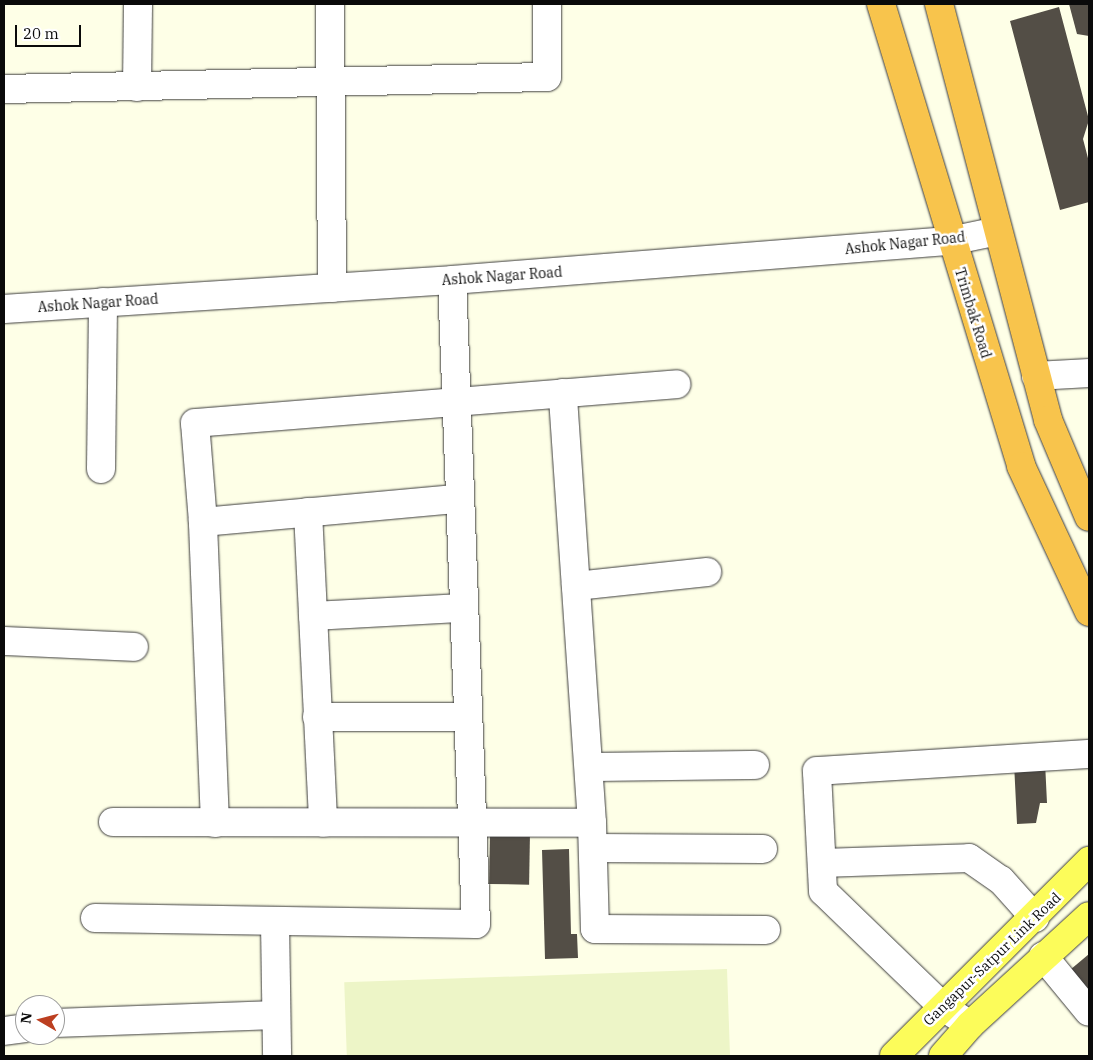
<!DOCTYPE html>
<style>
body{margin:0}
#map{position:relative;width:1093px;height:1060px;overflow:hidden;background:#feffe7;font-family:"IBM Plex Serif",serif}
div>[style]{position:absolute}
.farmland>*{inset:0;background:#edf5c7;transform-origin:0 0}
.building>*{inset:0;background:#534e46;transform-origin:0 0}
.roads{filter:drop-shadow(0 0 1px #3d3d3d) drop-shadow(0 0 1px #3d3d3d)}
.minor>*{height:28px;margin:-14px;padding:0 14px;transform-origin:14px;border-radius:14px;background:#fff}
.major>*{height:28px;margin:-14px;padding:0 14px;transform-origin:14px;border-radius:14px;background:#fcfc5a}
.highway>*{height:28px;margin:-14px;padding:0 14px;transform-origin:14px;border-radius:14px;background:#f8c44c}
span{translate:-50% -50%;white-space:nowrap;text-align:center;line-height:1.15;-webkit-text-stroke:5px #fff;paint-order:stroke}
.street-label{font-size:14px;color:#0a0a0a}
.frame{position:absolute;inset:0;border:5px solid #0a0a0a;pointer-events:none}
.north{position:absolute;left:15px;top:995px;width:50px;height:50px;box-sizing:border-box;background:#fff;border:1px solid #9d9d9d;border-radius:50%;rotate:278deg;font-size:14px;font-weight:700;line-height:20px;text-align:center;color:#0a0a0a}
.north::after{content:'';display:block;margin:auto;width:18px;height:22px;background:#bc3f20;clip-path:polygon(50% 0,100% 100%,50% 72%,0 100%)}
.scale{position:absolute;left:15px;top:25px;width:66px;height:22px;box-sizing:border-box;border:2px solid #0a0a0a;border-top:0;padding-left:6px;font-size:15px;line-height:18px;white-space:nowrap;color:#0a0a0a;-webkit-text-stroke:4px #fff;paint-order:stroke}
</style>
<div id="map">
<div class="farmland">
<i style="left:727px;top:969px;width:87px;height:383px;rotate:88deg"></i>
</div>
<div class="building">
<i style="clip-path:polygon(1069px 4px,1089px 4px,1089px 36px,1077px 34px)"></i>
<i style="clip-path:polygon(1059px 7px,1089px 120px,1083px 139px,1089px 162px,1089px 202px,1060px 210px,1010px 21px)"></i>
<i style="clip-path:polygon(1045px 762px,1047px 803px,1040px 803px,1036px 823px,1017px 824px,1014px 763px)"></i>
<i style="left:490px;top:832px;width:40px;height:52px;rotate:1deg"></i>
<i style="clip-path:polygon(569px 849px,571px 934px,577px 934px,578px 958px,545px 959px,542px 850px)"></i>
<i style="clip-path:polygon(1089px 954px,1089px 996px,1064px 975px)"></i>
</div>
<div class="roads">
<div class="minor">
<i style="left:330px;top:4px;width:284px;rotate:89.6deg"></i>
<i style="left:137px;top:87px;width:83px;rotate:-89.3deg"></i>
<i style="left:4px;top:89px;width:543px;rotate:-1.27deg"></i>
<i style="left:547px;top:77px;width:73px;rotate:-90deg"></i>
<i style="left:4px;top:309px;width:449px;rotate:-3.7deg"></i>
<i style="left:452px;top:280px;width:500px;rotate:-4.5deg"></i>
<i style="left:950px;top:241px;width:49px;rotate:-11.8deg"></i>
<i style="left:1036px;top:376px;width:53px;rotate:-3.2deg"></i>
<i style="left:101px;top:469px;width:167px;rotate:-89.3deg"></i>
<i style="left:308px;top:512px;width:311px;rotate:87.2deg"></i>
<i style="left:203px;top:522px;width:99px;rotate:-94.6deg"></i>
<i style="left:195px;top:423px;width:483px;rotate:-4.6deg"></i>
<i style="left:576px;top:586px;width:132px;rotate:-6.1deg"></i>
<i style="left:313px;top:616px;width:150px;rotate:-3.1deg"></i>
<i style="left:4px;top:641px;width:130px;rotate:2.6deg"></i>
<i style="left:317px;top:717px;width:150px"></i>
<i style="left:589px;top:767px;width:166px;rotate:-0.7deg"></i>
<i style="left:113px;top:822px;width:479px;rotate:0.1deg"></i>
<i style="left:592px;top:823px;width:431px;rotate:-93.9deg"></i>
<i style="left:215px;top:823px;width:301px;rotate:-92.3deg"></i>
<i style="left:203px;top:522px;width:256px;rotate:-5.2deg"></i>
<i style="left:592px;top:823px;width:106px;rotate:88.4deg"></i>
<i style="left:595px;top:929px;width:171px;rotate:0.3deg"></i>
<i style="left:593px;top:848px;width:170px;rotate:0.3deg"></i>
<i style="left:822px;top:863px;width:147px;rotate:-1.9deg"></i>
<i style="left:969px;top:858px;width:39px;rotate:35deg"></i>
<i style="left:1001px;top:880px;width:51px;rotate:48.2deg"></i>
<i style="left:95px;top:918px;width:381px;rotate:0.9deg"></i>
<i style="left:476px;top:924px;width:644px;rotate:-92.13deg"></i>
<i style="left:275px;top:923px;width:133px;rotate:89.1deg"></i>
<i style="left:1043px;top:956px;width:72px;rotate:50.6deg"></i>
<i style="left:55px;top:1023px;width:221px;rotate:-2.1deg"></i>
<i style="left:970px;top:1025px;width:34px;rotate:-146deg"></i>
<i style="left:942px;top:1006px;width:165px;rotate:-136deg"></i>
<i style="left:823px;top:891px;width:120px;rotate:-92.9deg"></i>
<i style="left:817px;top:771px;width:273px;rotate:-3.6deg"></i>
<i style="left:4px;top:1031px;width:21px;rotate:-8deg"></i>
</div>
<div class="major">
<i style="left:894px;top:1056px;width:276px;rotate:-45deg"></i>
<i style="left:943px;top:1056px;width:41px;rotate:-48.9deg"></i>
<i style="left:970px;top:1025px;width:161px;rotate:-42.5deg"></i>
</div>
<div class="highway">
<i style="left:881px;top:4px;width:483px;rotate:73.1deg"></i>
<i style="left:1021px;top:466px;width:161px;rotate:65deg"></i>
<i style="left:939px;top:4px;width:430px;rotate:75.3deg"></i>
<i style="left:1048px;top:420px;width:105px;rotate:67.1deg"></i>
</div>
</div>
<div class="street-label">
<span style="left:905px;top:243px;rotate:-6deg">Ashok Nagar Road</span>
<span style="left:502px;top:276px;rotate:-4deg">Ashok Nagar Road</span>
<span style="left:98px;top:303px;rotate:-4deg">Ashok Nagar Road</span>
<span style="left:973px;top:313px;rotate:73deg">Trimbak Road</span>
<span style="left:992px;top:959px;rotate:-44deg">Gangapur-Satpur Link Road</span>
</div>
<div class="frame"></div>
<div class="north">N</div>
<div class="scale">20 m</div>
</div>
